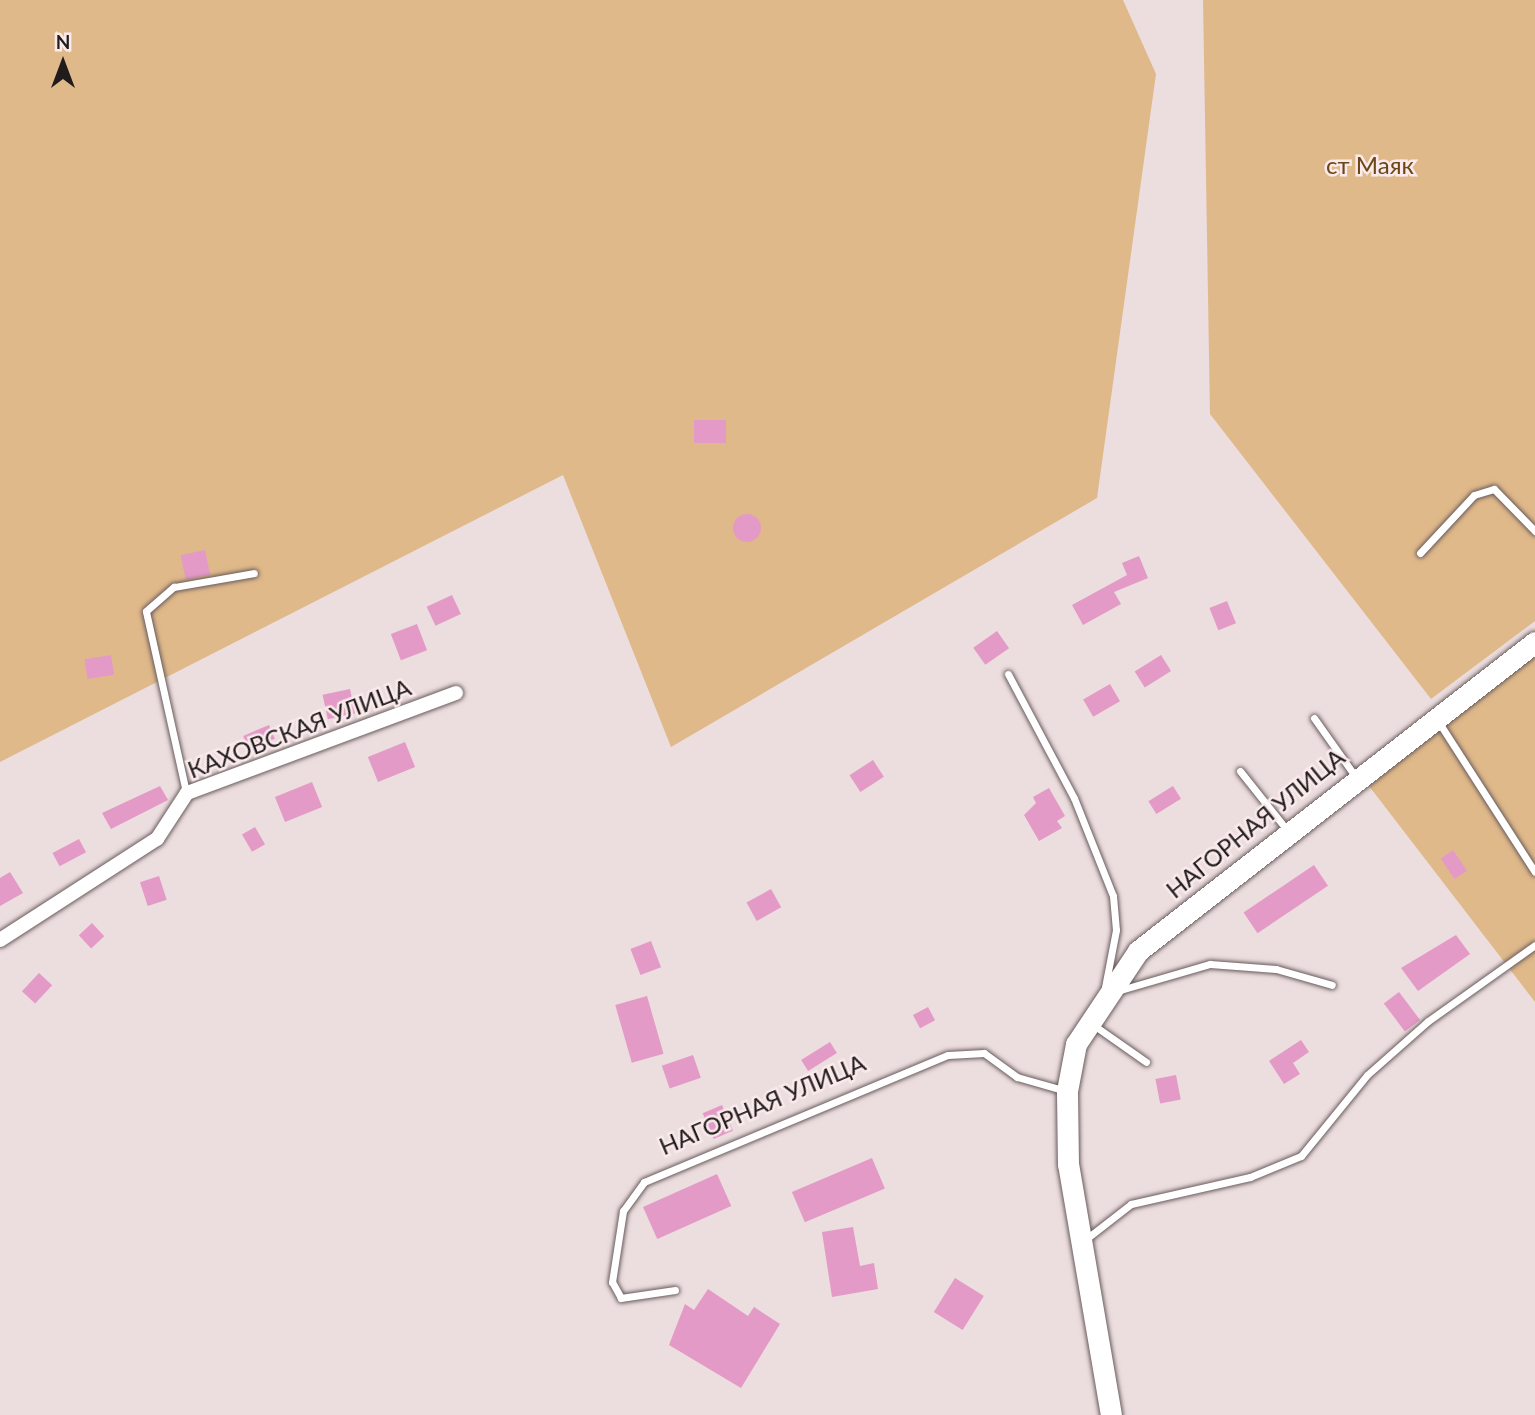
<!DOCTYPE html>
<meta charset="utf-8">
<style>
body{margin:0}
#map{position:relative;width:1535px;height:1415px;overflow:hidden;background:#ecddde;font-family:Lato,sans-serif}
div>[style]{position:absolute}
.green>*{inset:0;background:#e0b98a}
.building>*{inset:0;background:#e39ac6;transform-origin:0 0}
.round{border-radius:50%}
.roads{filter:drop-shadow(0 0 2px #695c5d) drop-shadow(0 0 2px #695c5d)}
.service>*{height:7px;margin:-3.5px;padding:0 3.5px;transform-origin:3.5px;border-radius:3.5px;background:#fff}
.minor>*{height:14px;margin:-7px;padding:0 7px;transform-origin:7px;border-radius:7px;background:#fff}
.secondary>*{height:21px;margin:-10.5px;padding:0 10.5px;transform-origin:10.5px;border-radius:10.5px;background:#fff}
span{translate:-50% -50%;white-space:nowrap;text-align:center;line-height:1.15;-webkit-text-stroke:5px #faeaeb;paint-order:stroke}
.park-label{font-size:24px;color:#6b4715}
.street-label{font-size:24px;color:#211c1c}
.north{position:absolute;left:28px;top:28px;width:70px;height:70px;-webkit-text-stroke:5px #faeaeb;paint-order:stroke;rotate:0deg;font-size:19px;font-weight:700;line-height:28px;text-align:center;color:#211c1c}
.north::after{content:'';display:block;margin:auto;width:24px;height:32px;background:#211c1c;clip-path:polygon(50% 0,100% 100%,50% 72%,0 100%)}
</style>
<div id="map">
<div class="green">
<i style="clip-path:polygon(0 0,1123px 0,1156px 74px,1097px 498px,671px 747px,563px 475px,0 762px)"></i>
<i style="clip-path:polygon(1203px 0,1535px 0,1535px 621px,1431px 699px,1210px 414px)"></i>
<i style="clip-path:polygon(1535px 654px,1535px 1002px,1369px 786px)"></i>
</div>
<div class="building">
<i style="left:694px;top:420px;width:32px;height:23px"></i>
<i class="round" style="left:733px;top:514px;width:28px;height:28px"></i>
<i style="left:205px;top:550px;width:25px;height:25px;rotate:78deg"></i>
<i style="clip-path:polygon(1139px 556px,1148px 578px,1114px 592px,1121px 604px,1083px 625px,1072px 605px,1127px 575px,1122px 563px)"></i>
<i style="left:452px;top:595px;width:21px;height:28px;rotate:65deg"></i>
<i style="left:1227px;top:601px;width:24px;height:19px;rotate:68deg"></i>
<i style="left:417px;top:624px;width:28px;height:28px;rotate:69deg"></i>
<i style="left:997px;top:631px;width:21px;height:29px;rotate:55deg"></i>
<i style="left:111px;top:655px;width:20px;height:27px;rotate:81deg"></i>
<i style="left:1161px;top:655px;width:19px;height:31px;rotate:58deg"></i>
<i style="left:1110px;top:684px;width:20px;height:31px;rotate:60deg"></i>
<i style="left:350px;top:689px;width:25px;height:28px;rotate:78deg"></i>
<i style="left:269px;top:725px;width:15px;height:28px;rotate:67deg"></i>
<i style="left:405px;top:742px;width:27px;height:40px;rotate:68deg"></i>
<i style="left:873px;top:760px;width:20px;height:28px;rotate:57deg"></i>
<i style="left:312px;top:782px;width:27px;height:40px;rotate:68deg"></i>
<i style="clip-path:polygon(160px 786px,168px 800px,111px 829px,102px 813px)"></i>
<i style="left:1173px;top:786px;width:15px;height:29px;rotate:58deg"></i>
<i style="clip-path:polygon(1049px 788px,1065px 816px,1057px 821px,1062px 828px,1039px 841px,1024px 815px,1036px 803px,1033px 797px)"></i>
<i style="left:255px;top:827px;width:20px;height:15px;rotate:60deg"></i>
<i style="left:79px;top:839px;width:15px;height:30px;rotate:62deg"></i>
<i style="left:1453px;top:850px;width:25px;height:15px;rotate:56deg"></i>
<i style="left:1314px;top:865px;width:25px;height:85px;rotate:56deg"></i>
<i style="clip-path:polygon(10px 872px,23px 893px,0 906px,0 878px)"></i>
<i style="left:159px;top:876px;width:25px;height:20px;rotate:72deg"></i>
<i style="left:771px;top:889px;width:21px;height:28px;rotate:61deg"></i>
<i style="left:92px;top:923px;width:18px;height:18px;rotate:47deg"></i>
<i style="clip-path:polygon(1456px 935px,1470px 954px,1418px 991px,1401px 968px)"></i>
<i style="left:651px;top:941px;width:28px;height:22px;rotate:69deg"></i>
<i style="left:39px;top:973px;width:18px;height:25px;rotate:43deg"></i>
<i style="left:1399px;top:992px;width:35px;height:19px;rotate:53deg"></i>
<i style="left:647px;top:996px;width:60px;height:33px;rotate:74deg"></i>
<i style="left:928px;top:1007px;width:15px;height:17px;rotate:62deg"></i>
<i style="clip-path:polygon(1301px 1040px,1309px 1052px,1293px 1063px,1300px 1074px,1284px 1084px,1269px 1061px)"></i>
<i style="left:830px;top:1042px;width:13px;height:34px;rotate:58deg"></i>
<i style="left:693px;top:1055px;width:24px;height:33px;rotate:71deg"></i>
<i style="left:1176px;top:1075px;width:25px;height:21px;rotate:79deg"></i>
<i style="left:722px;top:1105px;width:28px;height:21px;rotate:67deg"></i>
<i style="left:872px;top:1158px;width:33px;height:87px;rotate:67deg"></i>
<i style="left:717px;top:1174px;width:35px;height:81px;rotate:66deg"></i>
<i style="clip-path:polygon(853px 1227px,860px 1266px,874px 1263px,878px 1289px,832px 1297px,822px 1232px)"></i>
<i style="left:955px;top:1278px;width:34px;height:40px;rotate:32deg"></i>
<i style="clip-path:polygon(708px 1289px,748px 1316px,754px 1307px,780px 1324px,741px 1388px,669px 1345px,685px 1304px,694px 1310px)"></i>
</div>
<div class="roads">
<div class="service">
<i style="left:1420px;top:553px;width:79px;rotate:-47deg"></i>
<i style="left:1474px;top:495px;width:21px;rotate:-17deg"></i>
<i style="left:1494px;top:489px;width:59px;rotate:45.7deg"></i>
<i style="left:1008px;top:674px;width:140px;rotate:62deg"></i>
<i style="left:1074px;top:798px;width:105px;rotate:68.3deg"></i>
<i style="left:1113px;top:896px;width:34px;rotate:85deg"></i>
<i style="left:1116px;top:930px;width:58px;rotate:100.9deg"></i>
<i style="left:1314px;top:718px;width:71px;rotate:54.7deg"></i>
<i style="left:1438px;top:721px;width:179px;rotate:57.3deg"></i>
<i style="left:1240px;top:771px;width:75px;rotate:51.5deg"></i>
<i style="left:186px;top:792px;width:185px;rotate:-102.5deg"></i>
<i style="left:146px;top:611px;width:37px;rotate:-41deg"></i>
<i style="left:174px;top:587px;width:81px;rotate:-9.9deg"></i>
<i style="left:1117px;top:991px;width:97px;rotate:-16.2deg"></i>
<i style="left:1210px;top:964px;width:66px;rotate:4.3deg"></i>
<i style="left:1276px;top:969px;width:58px;rotate:15.9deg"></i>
<i style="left:1092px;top:1024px;width:66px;rotate:35.1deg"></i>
<i style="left:1086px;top:1239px;width:57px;rotate:-37.9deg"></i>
<i style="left:1131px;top:1204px;width:122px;rotate:-12.8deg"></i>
<i style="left:1250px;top:1177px;width:55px;rotate:-22.4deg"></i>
<i style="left:1301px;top:1156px;width:104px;rotate:-50.8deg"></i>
<i style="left:1367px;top:1075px;width:81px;rotate:-41.5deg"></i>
<i style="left:1428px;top:1021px;width:131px;rotate:-35.4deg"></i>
<i style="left:675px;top:1290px;width:55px;rotate:171.6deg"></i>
<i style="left:621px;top:1298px;width:18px;rotate:-119deg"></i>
<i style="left:612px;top:1282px;width:72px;rotate:-81.2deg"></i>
<i style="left:623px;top:1211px;width:36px;rotate:-54deg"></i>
<i style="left:644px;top:1182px;width:329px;rotate:-22.7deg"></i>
<i style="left:948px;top:1055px;width:36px;rotate:-3deg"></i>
<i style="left:984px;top:1053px;width:41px;rotate:36deg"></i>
<i style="left:1017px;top:1077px;width:48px;rotate:15.8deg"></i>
</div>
<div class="minor">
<i style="left:0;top:940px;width:187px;rotate:-32.8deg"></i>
<i style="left:157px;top:839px;width:55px;rotate:-56.9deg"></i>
<i style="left:187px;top:793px;width:287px;rotate:-20.4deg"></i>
</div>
<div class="secondary">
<i style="left:1111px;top:1415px;width:255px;rotate:-99.7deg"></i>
<i style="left:1068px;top:1164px;width:73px;rotate:-90.8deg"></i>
<i style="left:1067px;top:1091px;width:48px;rotate:-79.2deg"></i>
<i style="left:1076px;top:1044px;width:112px;rotate:-56.3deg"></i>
<i style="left:1138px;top:951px;width:503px;rotate:-37.89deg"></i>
</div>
</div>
<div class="park-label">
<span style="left:1370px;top:165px">ст Маяк</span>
</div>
<div class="street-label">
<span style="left:299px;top:728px;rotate:-21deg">КАХОВСКАЯ УЛИЦА</span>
<span style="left:1255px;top:823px;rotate:-39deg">НАГОРНАЯ УЛИЦА</span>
<span style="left:762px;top:1104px;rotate:-23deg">НАГОРНАЯ УЛИЦА</span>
</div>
<div class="north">N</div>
</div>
